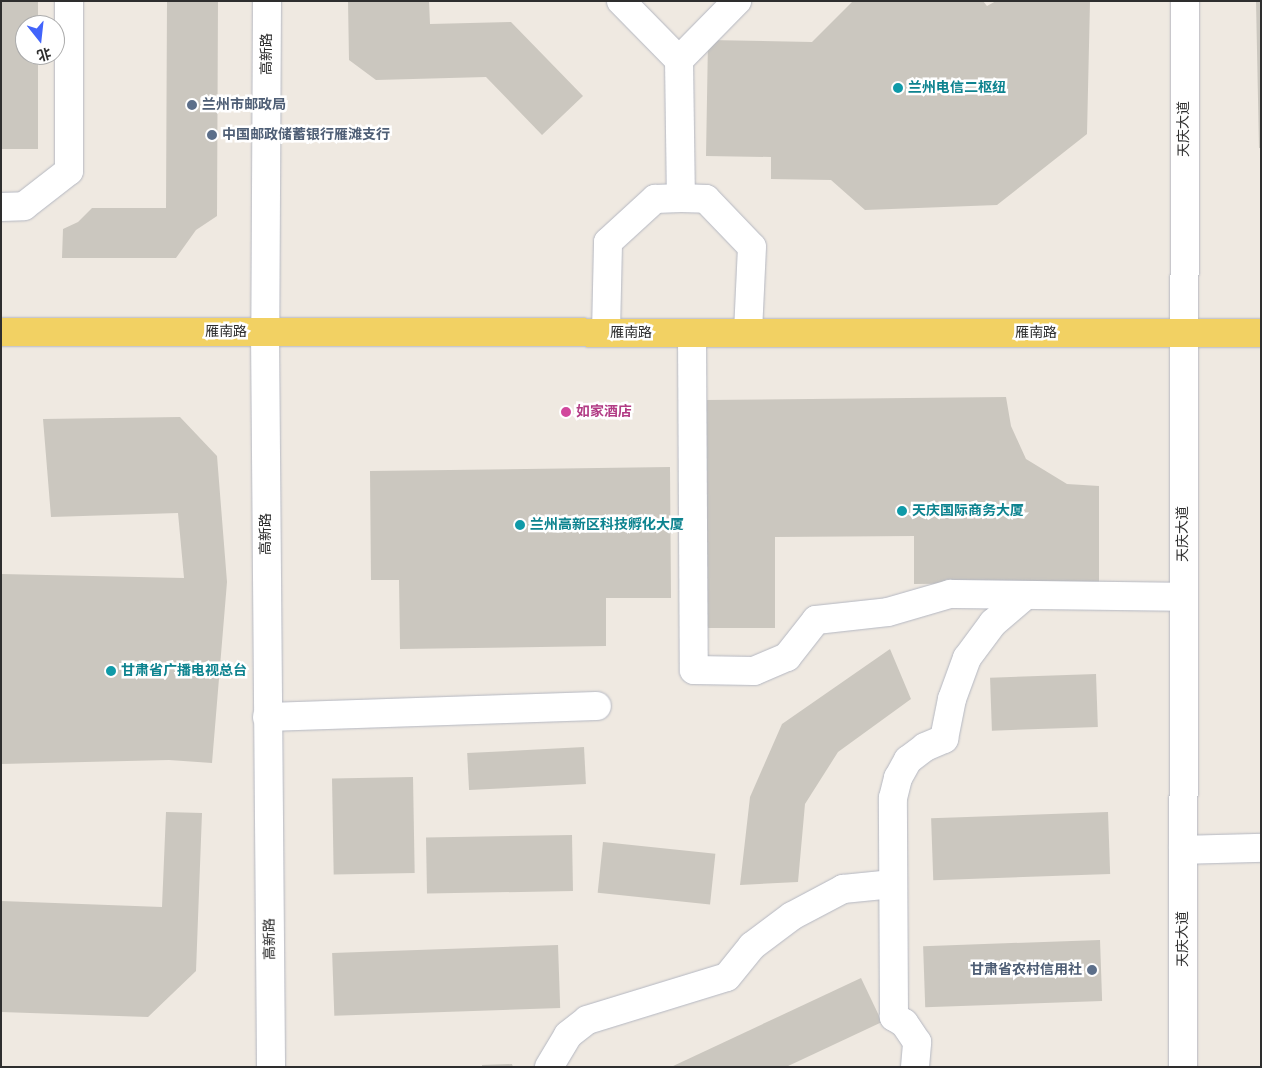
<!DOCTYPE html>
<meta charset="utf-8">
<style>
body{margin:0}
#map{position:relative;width:1262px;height:1068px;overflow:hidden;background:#efe9e1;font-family:"Nunito Sans","Noto Sans SC",sans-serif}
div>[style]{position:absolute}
.building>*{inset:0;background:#cbc7bf;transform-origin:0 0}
.roads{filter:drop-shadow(0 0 1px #b4b7c1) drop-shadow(0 0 1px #b4b7c1)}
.minor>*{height:28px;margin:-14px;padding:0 14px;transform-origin:14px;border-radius:14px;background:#fff}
.major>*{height:28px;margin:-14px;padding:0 14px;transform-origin:14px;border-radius:14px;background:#f2d163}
.dots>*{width:14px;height:14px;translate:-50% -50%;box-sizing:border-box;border:2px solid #fff;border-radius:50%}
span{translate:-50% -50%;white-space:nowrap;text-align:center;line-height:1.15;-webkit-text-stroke:5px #fff;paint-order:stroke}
.street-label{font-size:14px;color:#2e2e2e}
.culture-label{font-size:14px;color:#0d838f;font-weight:700}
.left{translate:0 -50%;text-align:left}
.service-label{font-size:14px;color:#4e5e75;font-weight:700}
.right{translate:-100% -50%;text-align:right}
.hotel-label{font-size:14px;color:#b23c85;font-weight:700}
.frame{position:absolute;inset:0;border:2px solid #2e2e2e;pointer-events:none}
.north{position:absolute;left:15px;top:15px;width:50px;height:50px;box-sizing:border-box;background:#fff;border:1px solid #ababab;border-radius:50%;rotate:164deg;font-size:14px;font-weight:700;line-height:20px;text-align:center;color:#2e2e2e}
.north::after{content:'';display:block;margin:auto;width:18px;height:22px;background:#4264fb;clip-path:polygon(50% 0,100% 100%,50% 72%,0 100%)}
</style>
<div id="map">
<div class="building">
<i style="clip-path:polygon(1px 1px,38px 1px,38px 25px,25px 25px,25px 55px,38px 55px,38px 149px,1px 149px)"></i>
<i style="clip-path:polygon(167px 1px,218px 1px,217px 216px,196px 230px,176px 258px,62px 258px,63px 229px,78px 222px,92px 208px,166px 208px)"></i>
<i style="clip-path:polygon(348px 1px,429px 1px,430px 24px,511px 22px,583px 96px,542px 135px,486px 77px,376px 80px,349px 60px)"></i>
<i style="clip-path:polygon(853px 1px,983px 1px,987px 6px,996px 1px,1090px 1px,1087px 134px,997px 205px,865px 210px,831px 180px,771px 179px,771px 157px,706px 156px,708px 40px,812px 42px)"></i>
<i style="clip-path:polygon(1256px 1px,1261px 1px,1261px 148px,1259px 148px)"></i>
<i style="clip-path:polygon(1006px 397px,1011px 426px,1026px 459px,1067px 484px,1099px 486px,1099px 582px,914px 584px,914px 536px,775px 537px,775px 628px,707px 628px,705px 400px)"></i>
<i style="clip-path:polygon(180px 417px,217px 456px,227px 582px,212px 763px,169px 760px,1px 764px,1px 574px,184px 578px,178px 513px,51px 517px,43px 419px)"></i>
<i style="clip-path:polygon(670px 467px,671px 598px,606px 598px,606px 646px,400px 649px,399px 580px,371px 580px,370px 471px)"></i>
<i style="clip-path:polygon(890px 649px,911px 699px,838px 752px,805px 804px,798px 882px,740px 885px,750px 797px,782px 724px)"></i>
<i style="left:1096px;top:674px;width:53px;height:106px;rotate:88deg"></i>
<i style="left:584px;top:747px;width:37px;height:117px;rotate:87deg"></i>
<i style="left:413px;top:777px;width:96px;height:81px;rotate:89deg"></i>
<i style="clip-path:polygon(166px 812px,202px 813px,196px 971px,148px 1017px,1px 1012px,1px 901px,162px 907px)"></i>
<i style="left:1108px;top:812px;width:62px;height:177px;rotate:88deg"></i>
<i style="left:572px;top:835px;width:56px;height:146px;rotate:89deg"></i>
<i style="left:603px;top:842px;width:113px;height:51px;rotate:6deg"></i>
<i style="left:1100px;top:940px;width:61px;height:177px;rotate:88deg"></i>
<i style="left:558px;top:945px;width:63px;height:226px;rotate:88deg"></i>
<i style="clip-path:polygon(861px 978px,882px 1022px,786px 1067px,671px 1067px)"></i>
<i style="clip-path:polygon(512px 1064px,513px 1067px,482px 1067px,482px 1065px)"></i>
</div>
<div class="roads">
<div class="minor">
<i style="left:267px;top:1px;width:331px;rotate:90.3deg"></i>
<i style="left:265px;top:332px;width:735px;rotate:89.53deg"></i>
<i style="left:621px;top:1px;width:83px;rotate:45.5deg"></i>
<i style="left:679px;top:60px;width:83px;rotate:-45.5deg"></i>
<i style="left:679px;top:60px;width:138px;rotate:89.2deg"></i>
<i style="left:1px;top:207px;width:23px;rotate:-2deg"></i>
<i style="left:24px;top:206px;width:57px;rotate:-37.9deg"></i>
<i style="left:69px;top:171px;width:170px;rotate:-90deg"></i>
<i style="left:606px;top:332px;width:90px;rotate:-88.7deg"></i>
<i style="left:608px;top:242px;width:64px;rotate:-42.5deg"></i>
<i style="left:655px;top:199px;width:26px;rotate:-2deg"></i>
<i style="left:681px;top:198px;width:25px;rotate:2deg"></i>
<i style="left:706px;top:199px;width:66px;rotate:46.2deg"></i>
<i style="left:752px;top:247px;width:86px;rotate:92.7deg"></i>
<i style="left:692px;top:333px;width:337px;rotate:89.7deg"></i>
<i style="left:694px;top:670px;width:60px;rotate:1deg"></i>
<i style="left:754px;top:671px;width:36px;rotate:-23deg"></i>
<i style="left:787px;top:657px;width:47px;rotate:-51.9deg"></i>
<i style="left:816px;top:620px;width:72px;rotate:-6.3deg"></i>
<i style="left:888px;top:612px;width:65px;rotate:-16.2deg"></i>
<i style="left:950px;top:594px;width:233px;rotate:0.7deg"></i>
<i style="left:267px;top:717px;width:330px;rotate:-1.9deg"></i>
<i style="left:1183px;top:850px;width:78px;rotate:-1.5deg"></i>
<i style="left:549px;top:1067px;width:37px;rotate:-59deg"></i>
<i style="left:568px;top:1035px;width:24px;rotate:-38deg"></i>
<i style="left:587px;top:1020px;width:146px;rotate:-17.1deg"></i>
<i style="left:727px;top:977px;width:40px;rotate:-51deg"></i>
<i style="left:752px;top:946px;width:50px;rotate:-36.9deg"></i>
<i style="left:792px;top:916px;width:58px;rotate:-27.9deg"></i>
<i style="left:843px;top:889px;width:50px;rotate:-5.7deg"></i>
<i style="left:915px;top:1067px;width:25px;rotate:-85deg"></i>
<i style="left:917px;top:1042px;width:23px;rotate:-124deg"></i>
<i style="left:904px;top:1023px;width:12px;rotate:-149deg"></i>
<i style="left:894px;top:1017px;width:219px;rotate:-90.3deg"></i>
<i style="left:893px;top:798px;width:21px;rotate:-76deg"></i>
<i style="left:898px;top:778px;width:21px;rotate:-61deg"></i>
<i style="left:908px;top:760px;width:21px;rotate:-37deg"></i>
<i style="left:925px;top:747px;width:21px;rotate:-23deg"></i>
<i style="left:944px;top:739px;width:41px;rotate:-78.7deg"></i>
<i style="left:952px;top:699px;width:44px;rotate:-69.9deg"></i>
<i style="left:967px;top:658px;width:44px;rotate:-53.4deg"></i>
<i style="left:993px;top:623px;width:43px;rotate:-40.3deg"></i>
<i style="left:1183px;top:1067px;width:1066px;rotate:-89.89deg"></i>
</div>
<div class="major">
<i style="left:1px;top:332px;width:1260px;rotate:0.05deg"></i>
</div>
</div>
<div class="dots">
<i style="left:898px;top:88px;background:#0f9aa8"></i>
<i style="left:192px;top:105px;background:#5c6f8a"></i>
<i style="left:212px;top:135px;background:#5c6f8a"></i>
<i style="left:566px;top:412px;background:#d1479c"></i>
<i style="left:902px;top:511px;background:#0f9aa8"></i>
<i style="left:520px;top:525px;background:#0f9aa8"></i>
<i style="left:111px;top:671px;background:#0f9aa8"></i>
<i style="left:1092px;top:970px;background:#5c6f8a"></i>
</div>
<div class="street-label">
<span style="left:267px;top:54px;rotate:-90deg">高新路</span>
<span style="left:1184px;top:129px;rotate:-90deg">天庆大道</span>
<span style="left:226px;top:332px">雁南路</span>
<span style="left:631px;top:333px">雁南路</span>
<span style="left:1036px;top:333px">雁南路</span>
<span style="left:266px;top:534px;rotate:-90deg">高新路</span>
<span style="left:1183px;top:534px;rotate:-90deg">天庆大道</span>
<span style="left:270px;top:939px;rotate:-91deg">高新路</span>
<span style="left:1183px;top:939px;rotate:-90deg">天庆大道</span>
</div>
<div class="culture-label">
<span class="left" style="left:908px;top:88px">兰州电信二枢纽</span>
<span class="left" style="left:912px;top:511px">天庆国际商务大厦</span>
<span class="left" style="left:530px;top:525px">兰州高新区科技孵化大厦</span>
<span class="left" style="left:121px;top:671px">甘肃省广播电视总台</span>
</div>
<div class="service-label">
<span class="left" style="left:202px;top:105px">兰州市邮政局</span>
<span class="left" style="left:222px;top:135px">中国邮政储蓄银行雁滩支行</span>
<span class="right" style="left:1082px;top:970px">甘肃省农村信用社</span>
</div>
<div class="hotel-label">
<span class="left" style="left:576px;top:412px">如家酒店</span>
</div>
<div class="frame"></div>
<div class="north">北</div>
</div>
